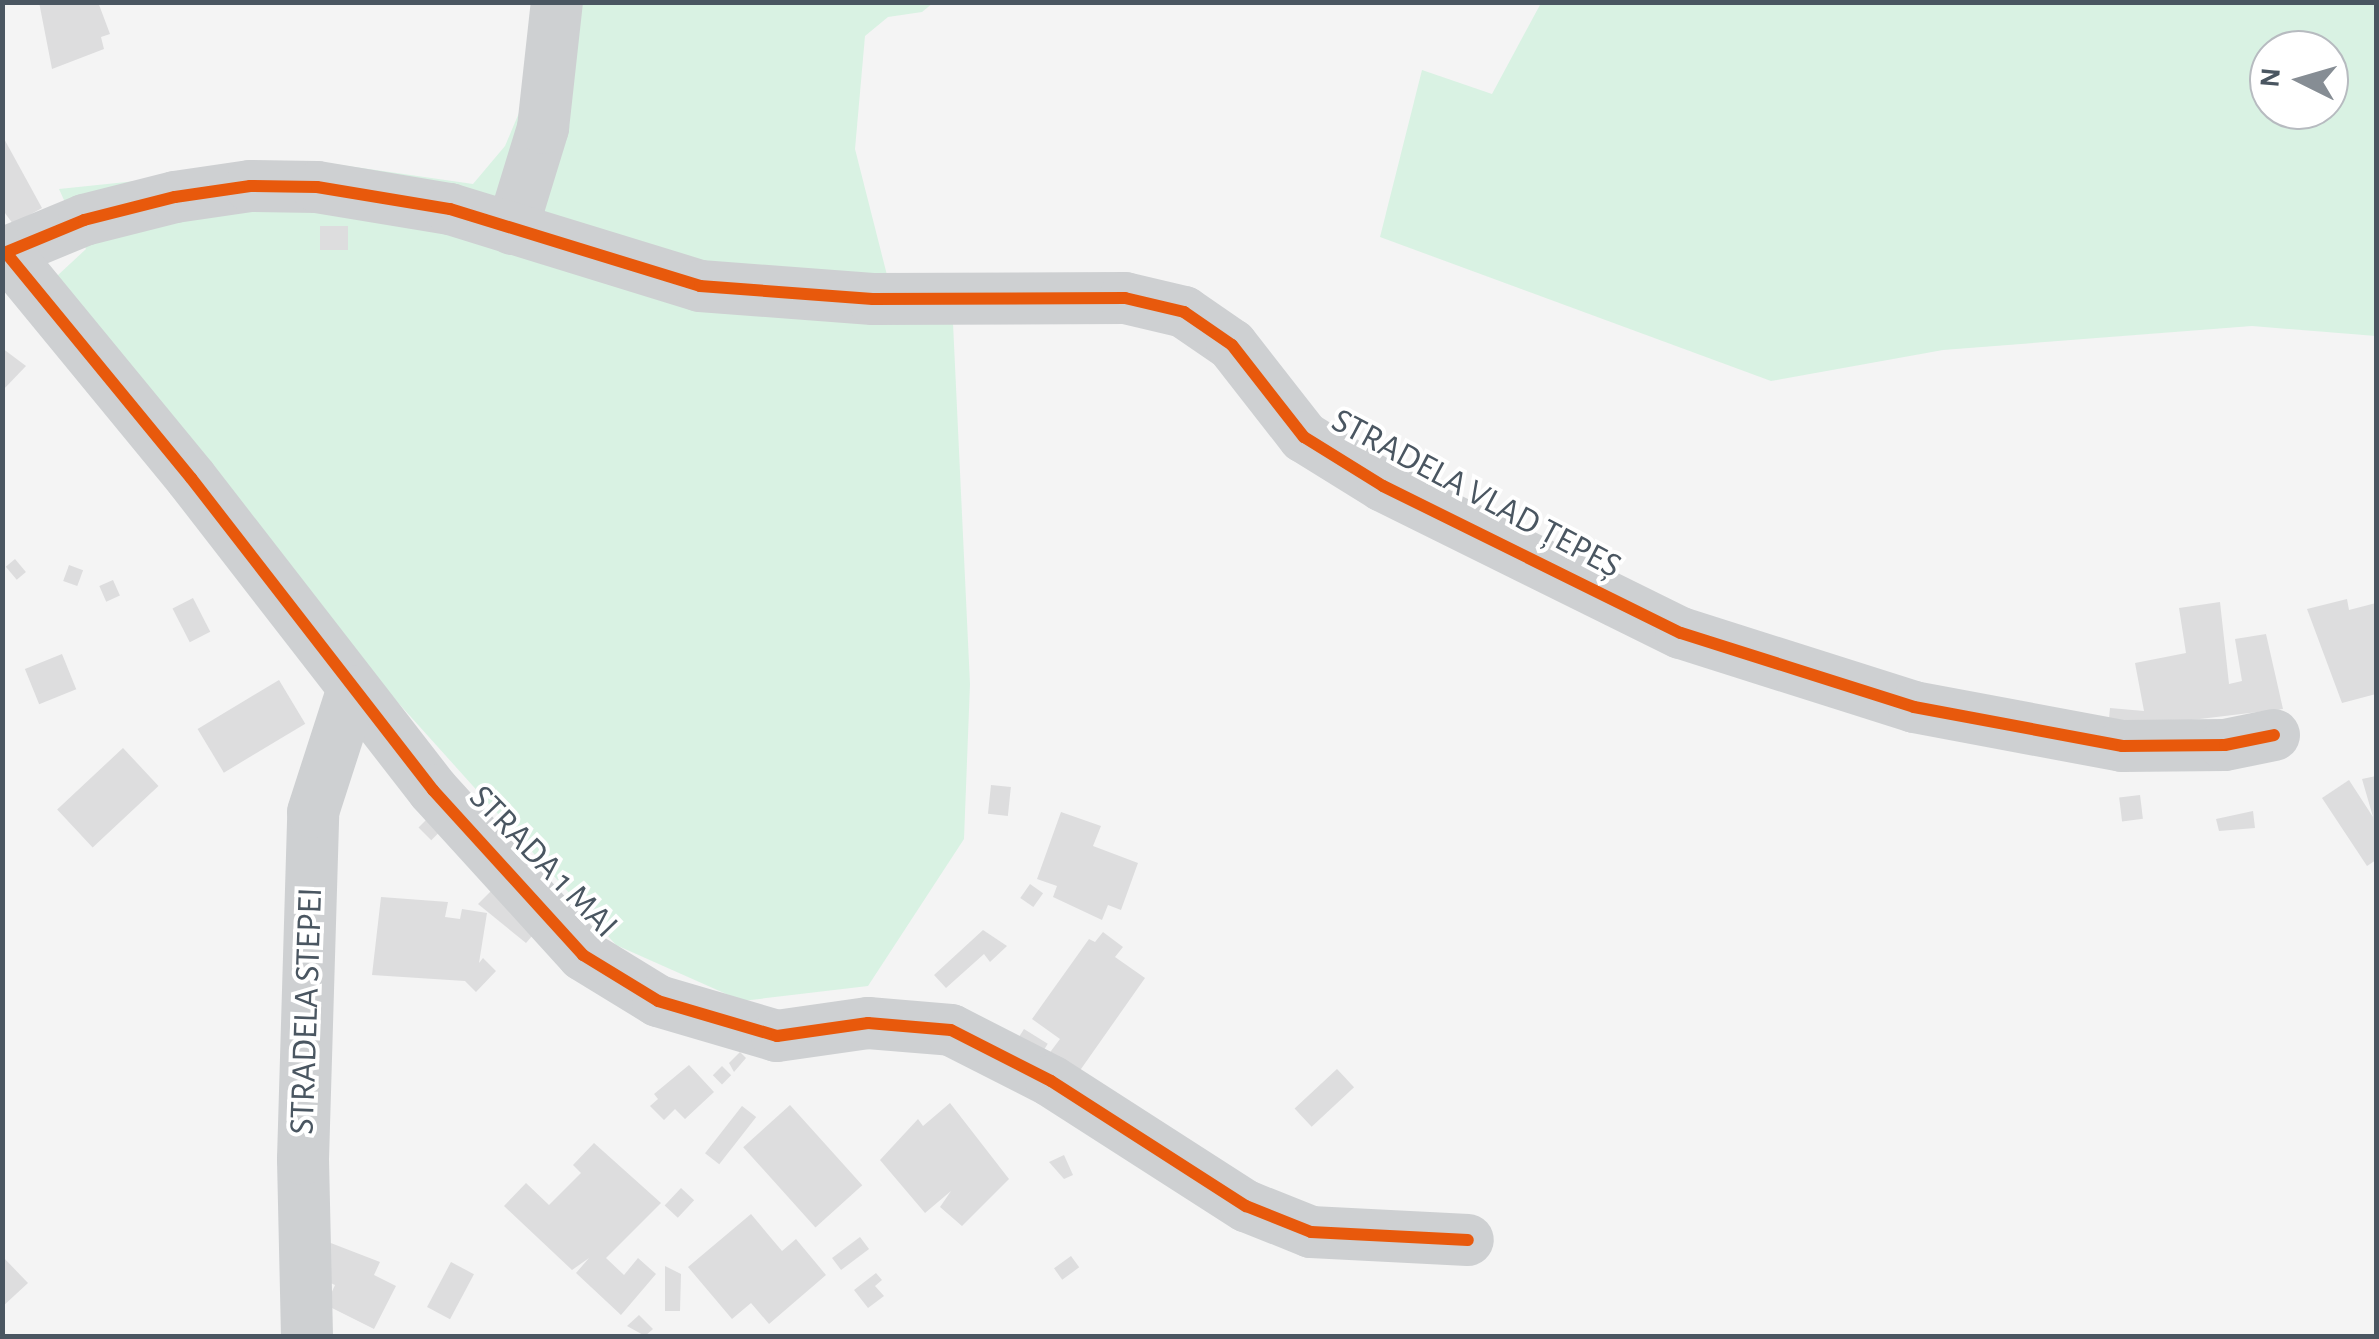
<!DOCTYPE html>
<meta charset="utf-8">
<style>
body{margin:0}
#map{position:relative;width:2379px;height:1339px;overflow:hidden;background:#f4f4f4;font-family:"Alegreya Sans",sans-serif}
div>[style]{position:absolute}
.green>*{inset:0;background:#d9f2e3}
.building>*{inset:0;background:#ddddde;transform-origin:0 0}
.street>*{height:52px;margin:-26px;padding:0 26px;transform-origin:26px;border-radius:26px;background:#ced0d2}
.cycleway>*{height:12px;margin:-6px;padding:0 6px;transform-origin:6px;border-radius:6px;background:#e8590c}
span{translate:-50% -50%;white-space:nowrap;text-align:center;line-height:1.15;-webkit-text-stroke:8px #fff;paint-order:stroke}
.street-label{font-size:35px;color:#4a5661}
.frame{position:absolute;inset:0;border:5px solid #4a5661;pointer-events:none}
.north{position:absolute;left:2249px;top:30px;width:100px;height:100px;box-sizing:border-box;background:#fff;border:2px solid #b7bbc0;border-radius:50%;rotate:275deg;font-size:28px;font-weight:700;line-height:40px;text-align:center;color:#4a5661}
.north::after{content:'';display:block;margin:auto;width:35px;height:45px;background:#868d94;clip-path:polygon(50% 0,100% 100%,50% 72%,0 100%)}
</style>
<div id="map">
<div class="green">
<i style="clip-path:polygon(539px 3px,933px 3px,922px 12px,888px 17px,865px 36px,855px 149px,889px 283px,953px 323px,970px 684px,964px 839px,868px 986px,742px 1001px,616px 945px,330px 627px,57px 276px,86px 249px,59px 189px,320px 162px,473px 184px,505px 146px,524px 101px)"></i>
<i style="clip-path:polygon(evenodd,1541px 3px,2376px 3px,2376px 336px,2252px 326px,1943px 350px,1771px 381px,1380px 237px,1422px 70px,1492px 94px,1541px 3px,2269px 50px,2329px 50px,2329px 110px,2269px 110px,2269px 50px)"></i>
</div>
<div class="building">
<i style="clip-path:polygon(39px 2px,98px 2px,110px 34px,101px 37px,104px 49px,52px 69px)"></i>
<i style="clip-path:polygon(2px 135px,42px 208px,13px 224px,2px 209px)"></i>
<i style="left:320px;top:226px;width:28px;height:24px"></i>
<i style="clip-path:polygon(2px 348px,26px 366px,2px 391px)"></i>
<i style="left:15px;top:559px;width:17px;height:12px;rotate:50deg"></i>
<i style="left:69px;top:565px;width:15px;height:17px;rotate:20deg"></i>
<i style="left:113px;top:580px;width:17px;height:15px;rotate:66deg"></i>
<i style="left:193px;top:598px;width:38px;height:23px;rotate:63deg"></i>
<i style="clip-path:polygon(2347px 599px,2349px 610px,2376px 603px,2376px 694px,2342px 703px,2307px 609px)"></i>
<i style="clip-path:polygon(2220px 602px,2229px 684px,2242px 681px,2235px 639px,2266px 634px,2283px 709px,2108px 730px,2110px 708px,2144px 711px,2135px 663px,2186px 653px,2179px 608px)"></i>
<i style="left:62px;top:654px;width:38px;height:40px;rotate:68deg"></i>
<i style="left:279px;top:680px;width:51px;height:95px;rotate:59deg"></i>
<i style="left:123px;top:748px;width:52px;height:90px;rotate:47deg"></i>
<i style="clip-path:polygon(2376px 776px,2376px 860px,2367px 866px,2322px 798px,2349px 780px,2373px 817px,2362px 779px)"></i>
<i style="left:991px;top:785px;width:20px;height:29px;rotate:6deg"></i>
<i style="left:2140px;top:795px;width:24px;height:21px;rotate:83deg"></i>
<i style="clip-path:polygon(2253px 811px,2255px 828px,2219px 831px,2216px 819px)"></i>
<i style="clip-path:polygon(1061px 812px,1101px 826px,1093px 846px,1138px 863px,1121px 910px,1108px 905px,1102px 920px,1053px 897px,1057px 886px,1037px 879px)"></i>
<i style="left:427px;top:819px;width:18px;height:12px;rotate:45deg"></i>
<i style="clip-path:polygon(498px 884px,539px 928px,526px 943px,478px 904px)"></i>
<i style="left:1030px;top:884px;width:16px;height:17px;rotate:35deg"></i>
<i style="clip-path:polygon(381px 897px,448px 902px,445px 917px,460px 919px,462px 909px,487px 913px,479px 963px,483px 958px,496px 971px,476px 992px,465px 981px,372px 975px)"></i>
<i style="clip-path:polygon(983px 930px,1007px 946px,990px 962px,984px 954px,946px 988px,934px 975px)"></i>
<i style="clip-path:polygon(1103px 932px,1123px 947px,1115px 957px,1145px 978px,1074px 1079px,1045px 1059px,1060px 1039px,1032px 1019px,1089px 939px,1095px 942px)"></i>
<i style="left:1024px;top:1029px;width:28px;height:14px;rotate:32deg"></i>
<i style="clip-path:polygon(740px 1052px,746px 1058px,734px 1072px,729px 1063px)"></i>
<i style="clip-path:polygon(689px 1065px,714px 1092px,685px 1119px,675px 1109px,664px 1120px,650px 1106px,658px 1099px,654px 1094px)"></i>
<i style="left:722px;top:1066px;width:13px;height:13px;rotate:45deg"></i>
<i style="left:1337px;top:1069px;width:25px;height:58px;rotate:47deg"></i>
<i style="clip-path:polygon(950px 1103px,1009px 1179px,962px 1226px,940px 1207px,951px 1191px,925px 1213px,880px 1160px,918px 1119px,923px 1126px)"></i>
<i style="left:790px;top:1105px;width:108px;height:63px;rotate:48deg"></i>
<i style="left:742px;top:1106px;width:18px;height:60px;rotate:38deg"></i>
<i style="clip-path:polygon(594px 1143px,661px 1203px,606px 1258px,624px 1275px,638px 1258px,656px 1274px,621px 1315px,576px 1273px,589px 1258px,572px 1270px,504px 1206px,526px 1183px,549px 1205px,581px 1173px,573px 1165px)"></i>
<i style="clip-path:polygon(1064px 1155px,1073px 1175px,1064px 1179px,1049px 1162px)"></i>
<i style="left:681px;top:1188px;width:18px;height:24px;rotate:43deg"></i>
<i style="clip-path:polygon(751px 1214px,782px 1251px,796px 1239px,826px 1275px,769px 1324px,751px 1303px,732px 1319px,688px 1267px)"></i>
<i style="clip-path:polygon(310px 1235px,380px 1262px,374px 1275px,396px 1286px,374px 1329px,326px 1305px,335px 1285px,313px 1275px)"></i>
<i style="left:860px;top:1237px;width:15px;height:35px;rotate:53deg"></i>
<i style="clip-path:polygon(2px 1256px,28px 1283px,2px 1307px)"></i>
<i style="left:1071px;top:1256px;width:14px;height:21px;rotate:54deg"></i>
<i style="left:451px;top:1262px;width:26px;height:51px;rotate:28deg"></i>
<i style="clip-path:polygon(665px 1266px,681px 1274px,680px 1311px,665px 1311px)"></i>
<i style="clip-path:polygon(876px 1273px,882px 1280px,875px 1286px,884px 1296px,868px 1308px,854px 1290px)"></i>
<i style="clip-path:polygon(639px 1315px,653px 1329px,645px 1336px,627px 1326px)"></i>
</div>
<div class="street">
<i style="left:512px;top:229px;width:106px;rotate:-72.9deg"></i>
<i style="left:543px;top:128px;width:127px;rotate:-83.7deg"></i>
<i style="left:2px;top:254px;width:89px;rotate:-22.5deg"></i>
<i style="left:84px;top:220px;width:94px;rotate:-14.2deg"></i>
<i style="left:175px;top:197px;width:76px;rotate:-8.3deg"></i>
<i style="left:250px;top:186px;width:67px;rotate:0.9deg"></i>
<i style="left:317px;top:187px;width:135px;rotate:9.4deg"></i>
<i style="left:450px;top:209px;width:262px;rotate:17.1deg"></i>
<i style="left:700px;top:286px;width:173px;rotate:4.3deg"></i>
<i style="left:873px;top:299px;width:252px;rotate:-0.2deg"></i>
<i style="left:1125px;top:298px;width:61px;rotate:13.3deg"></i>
<i style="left:1184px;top:312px;width:58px;rotate:34.5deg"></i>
<i style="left:1232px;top:345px;width:117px;rotate:52deg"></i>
<i style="left:1304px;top:437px;width:93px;rotate:31.8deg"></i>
<i style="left:1383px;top:486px;width:332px;rotate:26.3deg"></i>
<i style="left:1681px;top:633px;width:244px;rotate:17.6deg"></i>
<i style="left:1914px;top:707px;width:212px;rotate:10.6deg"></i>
<i style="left:2122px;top:746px;width:103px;rotate:-0.6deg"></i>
<i style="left:2225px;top:745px;width:50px;rotate:-11.5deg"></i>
<i style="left:7px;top:254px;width:290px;rotate:50.6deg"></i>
<i style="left:191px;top:478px;width:395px;rotate:52.2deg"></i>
<i style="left:433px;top:790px;width:223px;rotate:47.7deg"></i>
<i style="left:583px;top:955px;width:88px;rotate:31.5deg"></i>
<i style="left:658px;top:1001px;width:124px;rotate:16.4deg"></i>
<i style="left:777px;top:1036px;width:92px;rotate:-8.1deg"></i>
<i style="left:868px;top:1023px;width:83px;rotate:4.8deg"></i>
<i style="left:951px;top:1030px;width:112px;rotate:27deg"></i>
<i style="left:1051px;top:1081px;width:232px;rotate:32.7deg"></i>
<i style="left:1246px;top:1206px;width:70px;rotate:21.8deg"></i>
<i style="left:1311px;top:1232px;width:157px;rotate:2.9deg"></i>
<i style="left:307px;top:1336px;width:177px;rotate:-91.3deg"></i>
<i style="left:303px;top:1159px;width:347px;rotate:-88.3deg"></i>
<i style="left:313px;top:812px;width:127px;rotate:-72.1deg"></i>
</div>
<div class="cycleway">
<i style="left:2px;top:254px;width:89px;rotate:-22.5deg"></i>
<i style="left:84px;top:220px;width:94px;rotate:-14.2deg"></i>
<i style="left:175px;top:197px;width:76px;rotate:-8.3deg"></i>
<i style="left:250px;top:186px;width:67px;rotate:0.9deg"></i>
<i style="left:317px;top:187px;width:135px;rotate:9.4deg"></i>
<i style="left:450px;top:209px;width:262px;rotate:17.1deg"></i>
<i style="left:700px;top:286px;width:173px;rotate:4.3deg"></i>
<i style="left:873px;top:299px;width:252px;rotate:-0.2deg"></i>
<i style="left:1125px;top:298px;width:61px;rotate:13.3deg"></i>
<i style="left:1184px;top:312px;width:58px;rotate:34.5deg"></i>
<i style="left:1232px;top:345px;width:117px;rotate:52deg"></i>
<i style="left:1304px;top:437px;width:93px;rotate:31.8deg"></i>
<i style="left:1383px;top:486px;width:332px;rotate:26.3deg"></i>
<i style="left:1681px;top:633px;width:244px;rotate:17.6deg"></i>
<i style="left:1914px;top:707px;width:212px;rotate:10.6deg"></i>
<i style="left:2122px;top:746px;width:103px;rotate:-0.6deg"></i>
<i style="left:2225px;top:745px;width:50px;rotate:-11.5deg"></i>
<i style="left:7px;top:254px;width:290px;rotate:50.6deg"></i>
<i style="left:191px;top:478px;width:395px;rotate:52.2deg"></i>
<i style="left:433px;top:790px;width:223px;rotate:47.7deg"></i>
<i style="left:583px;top:955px;width:88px;rotate:31.5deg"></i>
<i style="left:658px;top:1001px;width:124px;rotate:16.4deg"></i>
<i style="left:777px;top:1036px;width:92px;rotate:-8.1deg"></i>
<i style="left:868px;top:1023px;width:83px;rotate:4.8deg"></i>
<i style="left:951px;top:1030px;width:112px;rotate:27deg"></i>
<i style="left:1051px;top:1081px;width:232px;rotate:32.7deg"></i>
<i style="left:1246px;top:1206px;width:70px;rotate:21.8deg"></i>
<i style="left:1311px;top:1232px;width:157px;rotate:2.9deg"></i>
</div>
<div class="street-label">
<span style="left:1476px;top:494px;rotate:28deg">STRADELA VLAD ȚEPEȘ</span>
<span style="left:543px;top:862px;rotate:46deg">STRADA 1 MAI</span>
<span style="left:307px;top:1011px;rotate:-88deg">STRADELA STEPEI</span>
</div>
<div class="frame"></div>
<div class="north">N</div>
</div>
